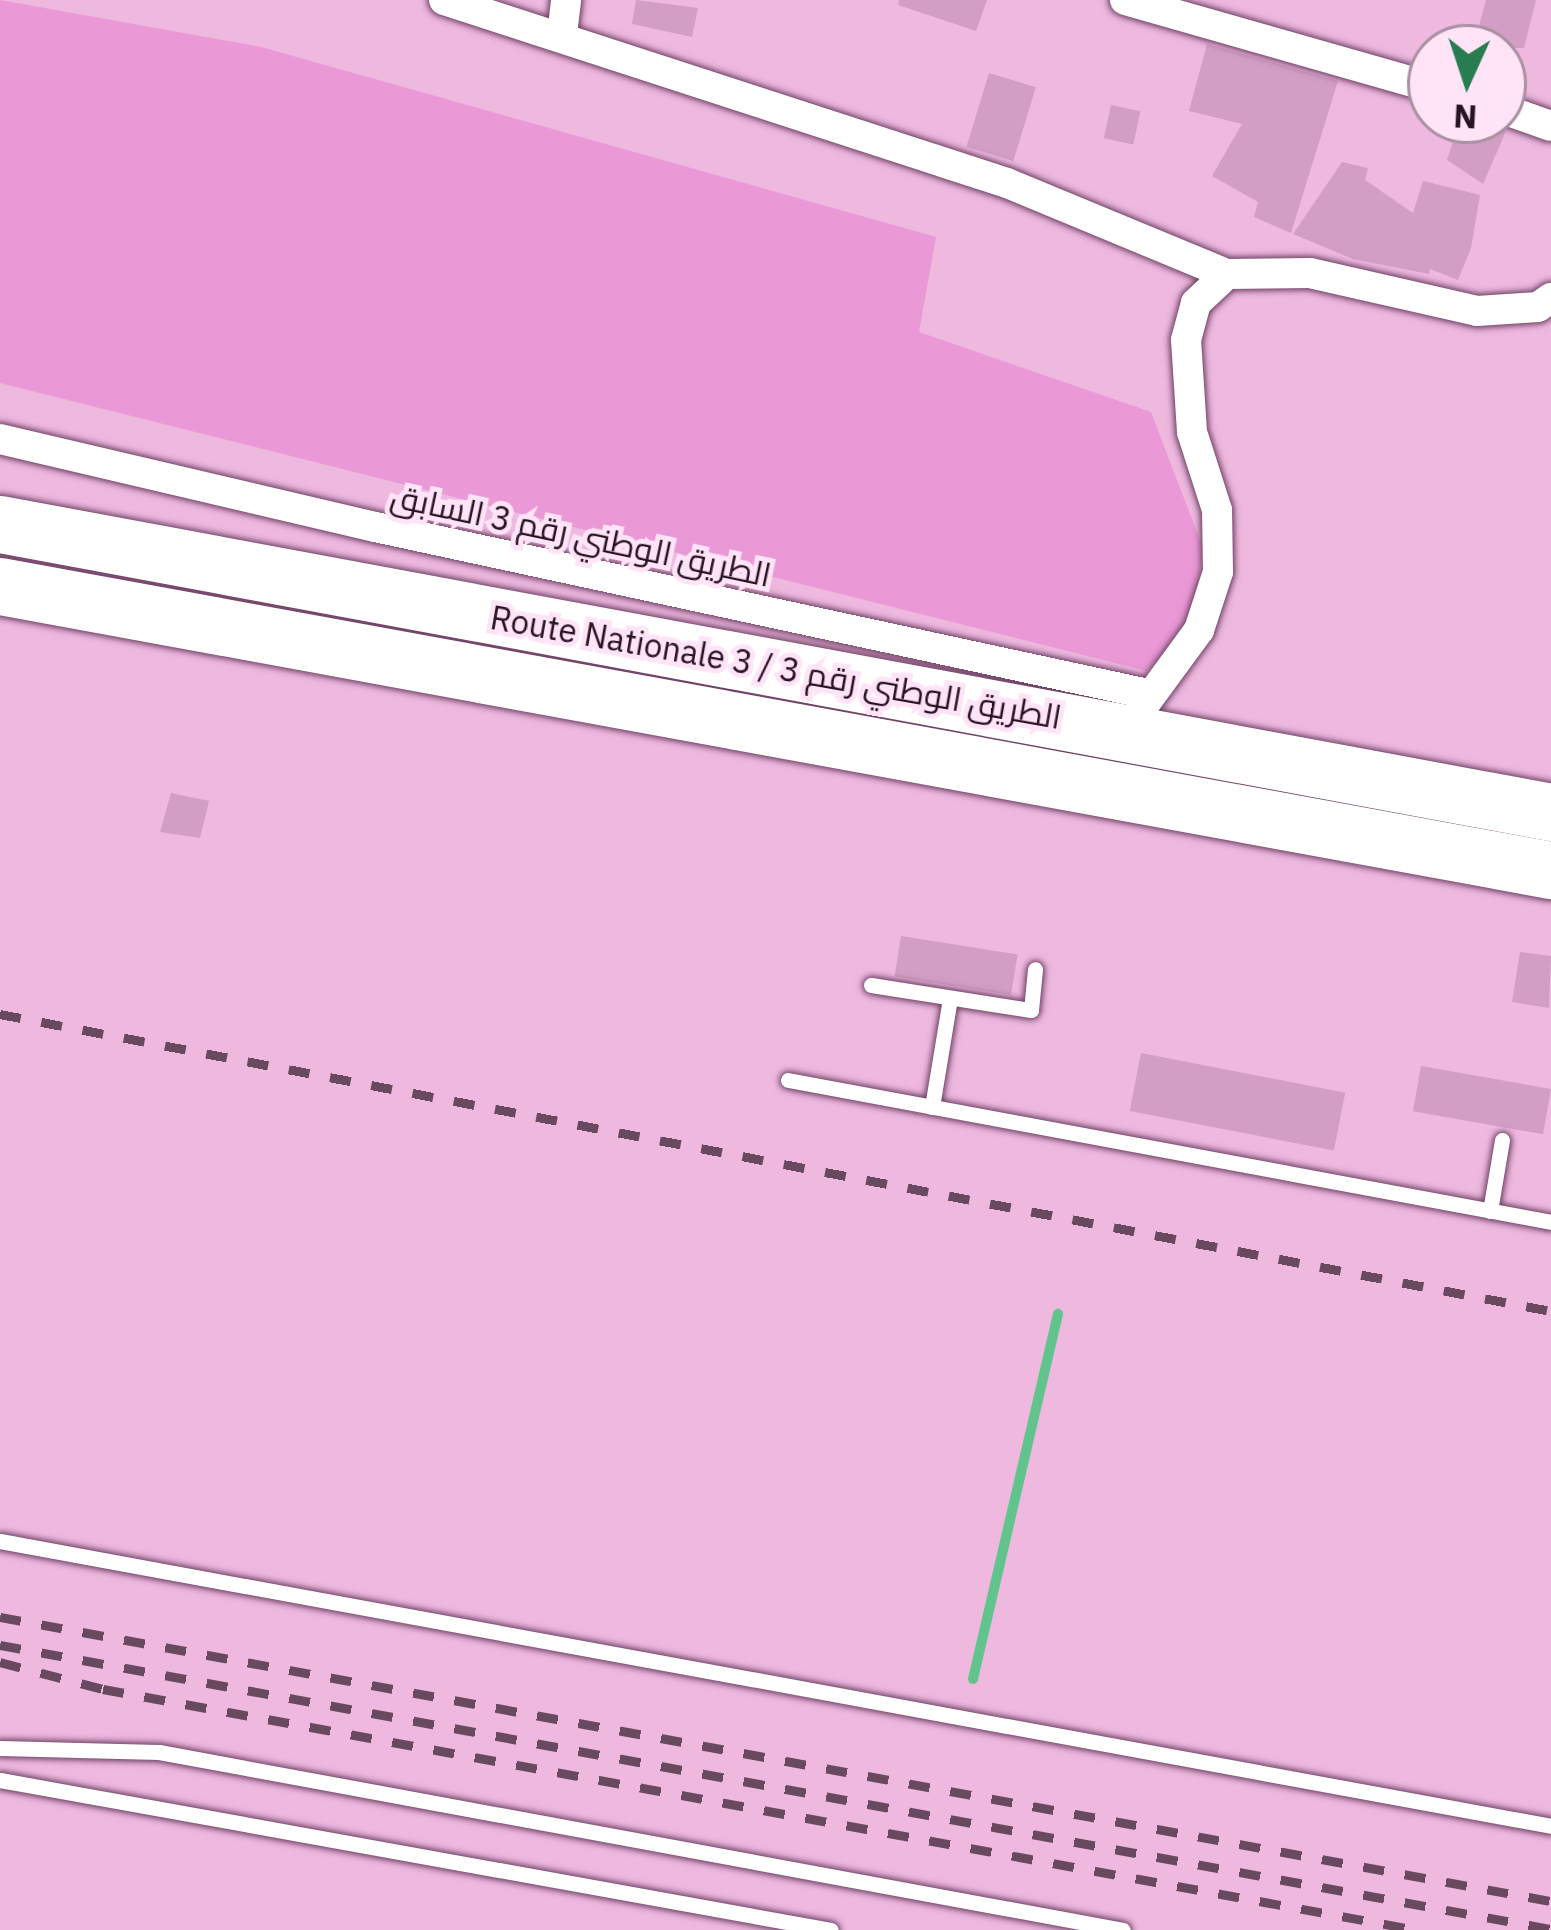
<!DOCTYPE html>
<meta charset="utf-8">
<style>
body{margin:0}
#map{position:relative;width:1551px;height:1930px;overflow:hidden;background:#eeb8df;font-family:"IBM Plex Sans",Cairo,sans-serif}
div>[style]{position:absolute}
.green>*{inset:0;background:#ea98d6}
.stream>*{height:10px;margin:-5px;padding:0 5px;transform-origin:5px;border-radius:5px;background:#61c48c}
.building>*{inset:0;background:#d29ec4;transform-origin:0 0}
.roads{filter:drop-shadow(0 0 3px #704265) drop-shadow(0 0 3px #704265)}
.lane>*{height:15px;margin:-7.5px;padding:0 7.5px;transform-origin:7.5px;border-radius:7.5px;background:#fff}
.street>*{height:30px;margin:-15px;padding:0 15px;transform-origin:15px;border-radius:15px;background:#fff}
.highway>*{height:57px;margin:-28.5px;padding:0 28.5px;transform-origin:28.5px;border-radius:28.5px;background:#fff}
.rail>*{height:9px;margin-top:-4.5px;transform-origin:0;background:repeating-linear-gradient(90deg,#68495f 0 21px,transparent 0 42px)}
span{translate:-50% -50%;white-space:nowrap;text-align:center;line-height:1.15;-webkit-text-stroke:10px #ffe3f7;paint-order:stroke}
.street-label{font-size:33px;color:#271422}
.north{position:absolute;left:1407px;top:24px;width:120px;height:120px;box-sizing:border-box;background:#ffe3f7;border:3px solid #a990a2;border-radius:50%;rotate:183deg;font-size:33px;font-weight:700;line-height:48px;text-align:center;color:#271422}
.north::after{content:'';display:block;margin:auto;width:42px;height:54px;background:#277d50;clip-path:polygon(50% 0,100% 100%,50% 72%,0 100%)}
</style>
<div id="map">
<div class="green">
<i style="clip-path:polygon(0 0,261px 47px,936px 237px,919px 332px,1151px 412px,1203px 548px,1193px 621px,1147px 671px,0 383px)"></i>
</div>
<div class="stream">
<i style="left:973px;top:1679px;width:375px;rotate:-76.9deg"></i>
</div>
<div class="building">
<i style="clip-path:polygon(636px 0,698px 8px,692px 37px,632px 24px)"></i>
<i style="clip-path:polygon(899px 0,987px 0,976px 31px,898px 5px)"></i>
<i style="clip-path:polygon(1486px 0,1536px 0,1524px 48px,1473px 48px)"></i>
<i style="clip-path:polygon(1207px 44px,1338px 81px,1291px 233px,1254px 217px,1258px 202px,1212px 176px,1242px 124px,1189px 111px)"></i>
<i style="left:989px;top:73px;width:49px;height:77px;rotate:17deg"></i>
<i style="left:1111px;top:105px;width:30px;height:34px;rotate:12deg"></i>
<i style="clip-path:polygon(1467px 120px,1487px 120px,1506px 131px,1483px 184px,1447px 160px,1456px 132px,1463px 134px)"></i>
<i style="clip-path:polygon(1342px 162px,1368px 168px,1365px 180px,1413px 213px,1423px 181px,1480px 195px,1471px 248px,1458px 280px,1430px 269px,1429px 274px,1353px 259px,1293px 234px)"></i>
<i style="clip-path:polygon(171px 793px,209px 801px,200px 838px,160px 832px)"></i>
<i style="left:901px;top:936px;width:118px;height:41px;rotate:9deg"></i>
<i style="clip-path:polygon(1520px 952px,1551px 956px,1549px 1008px,1512px 1002px)"></i>
<i style="left:1141px;top:1053px;width:208px;height:59px;rotate:11deg"></i>
<i style="left:1421px;top:1066px;width:132px;height:46px;rotate:10deg"></i>
</div>
<div class="roads">
<div class="lane">
<i style="left:871px;top:985px;width:162px;rotate:8.9deg"></i>
<i style="left:1031px;top:1010px;width:41px;rotate:-84.4deg"></i>
<i style="left:788px;top:1080px;width:776px;rotate:10.54deg"></i>
<i style="left:932px;top:1107px;width:110px;rotate:-80.6deg"></i>
<i style="left:1490px;top:1211px;width:72px;rotate:-80.4deg"></i>
<i style="left:0;top:1541px;width:1577px;rotate:10.41deg"></i>
<i style="left:0;top:1748px;width:159px;rotate:1.4deg"></i>
<i style="left:159px;top:1752px;width:980px;rotate:10.46deg"></i>
<i style="left:0;top:1780px;width:844px;rotate:10.23deg"></i>
</div>
<div class="street">
<i style="left:444px;top:0;width:592px;rotate:18.01deg"></i>
<i style="left:1007px;top:183px;width:238px;rotate:22.5deg"></i>
<i style="left:1227px;top:274px;width:83px;rotate:-0.7deg"></i>
<i style="left:1310px;top:273px;width:171px;rotate:12.8deg"></i>
<i style="left:1477px;top:311px;width:61px;rotate:-3.8deg"></i>
<i style="left:1538px;top:307px;width:16px;rotate:-35deg"></i>
<i style="left:1125px;top:0;width:318px;rotate:15.9deg"></i>
<i style="left:562px;top:34px;width:34px;rotate:-83deg"></i>
<i style="left:1503px;top:109px;width:51px;rotate:19.5deg"></i>
<i style="left:0;top:439px;width:385px;rotate:13.2deg"></i>
<i style="left:375px;top:527px;width:791px;rotate:12.19deg"></i>
<i style="left:1139px;top:712px;width:102px;rotate:-53.8deg"></i>
<i style="left:1199px;top:630px;width:61px;rotate:-71.9deg"></i>
<i style="left:1218px;top:572px;width:62px;rotate:-90.9deg"></i>
<i style="left:1217px;top:510px;width:82px;rotate:-107.8deg"></i>
<i style="left:1192px;top:432px;width:92px;rotate:-93.7deg"></i>
<i style="left:1186px;top:340px;width:38px;rotate:-75deg"></i>
<i style="left:1196px;top:303px;width:42px;rotate:-43.1deg"></i>
</div>
<div class="highway">
<i style="left:0;top:524px;width:1578px;rotate:10.52deg"></i>
<i style="left:0;top:586px;width:1577px;rotate:10.38deg"></i>
</div>
</div>
<div class="rail">
<i style="left:0;top:1014px;width:1579px;rotate:10.84deg"></i>
<i style="left:0;top:1617px;width:1577px;rotate:10.38deg"></i>
<i style="left:0;top:1645px;width:1577px;rotate:10.38deg"></i>
<i style="left:0;top:1662px;width:106px;rotate:14.7deg"></i>
<i style="left:103px;top:1689px;width:1337px;rotate:10.39deg"></i>
</div>
<div class="street-label">
<span style="left:581px;top:535px;rotate:12deg">الطريق الوطني رقم 3 السابق</span>
<span style="left:776px;top:667px;rotate:10deg">Route Nationale 3 / الطريق الوطني رقم 3</span>
</div>
<div class="north">N</div>
</div>
